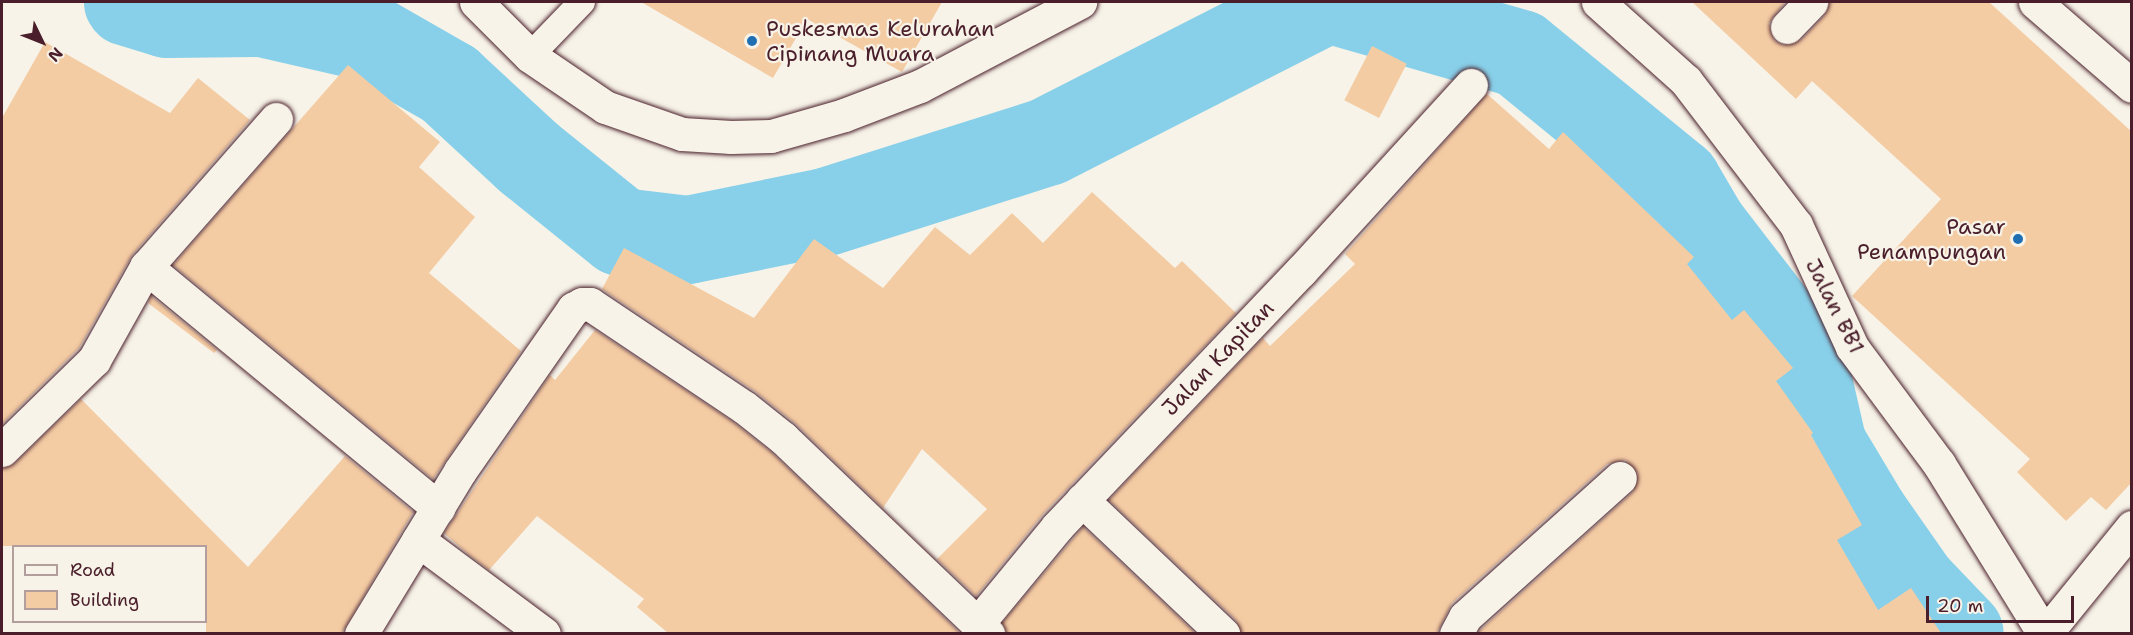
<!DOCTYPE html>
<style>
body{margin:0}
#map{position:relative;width:2133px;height:635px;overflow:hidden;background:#f7f3e8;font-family:"Shantell Sans",sans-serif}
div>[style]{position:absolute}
.river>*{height:88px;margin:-44px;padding:0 44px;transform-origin:44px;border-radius:44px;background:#88d0e9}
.building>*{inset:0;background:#f4cca4;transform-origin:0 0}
.roads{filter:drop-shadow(0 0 2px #4a1f2b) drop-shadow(0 0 2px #4a1f2b)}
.lane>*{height:26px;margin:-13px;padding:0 13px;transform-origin:13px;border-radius:13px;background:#f7f3e8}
.street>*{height:33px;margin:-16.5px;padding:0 16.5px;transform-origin:16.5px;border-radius:16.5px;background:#f7f3e8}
.secondary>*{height:33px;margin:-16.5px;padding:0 16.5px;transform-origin:16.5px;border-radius:16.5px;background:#f7f3e8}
.dots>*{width:16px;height:16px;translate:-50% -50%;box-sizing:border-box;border:3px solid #f7f3e8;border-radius:50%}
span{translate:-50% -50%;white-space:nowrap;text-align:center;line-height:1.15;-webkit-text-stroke:4.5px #f7f3e8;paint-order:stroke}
.poi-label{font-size:22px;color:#4a1f2b}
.left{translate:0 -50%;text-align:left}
.right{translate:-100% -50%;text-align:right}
.street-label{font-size:22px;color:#4a1f2b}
.frame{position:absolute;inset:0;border:3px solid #4a1f2b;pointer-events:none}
.legend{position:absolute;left:12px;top:545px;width:195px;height:78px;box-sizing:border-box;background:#f7f3e8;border:2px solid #b29e9c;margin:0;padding:8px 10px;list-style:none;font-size:18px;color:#4a1f2b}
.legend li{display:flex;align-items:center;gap:12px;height:30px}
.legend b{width:30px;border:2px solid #b29e9c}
.north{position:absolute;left:12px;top:12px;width:60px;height:60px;-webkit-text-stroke:4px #f7f3e8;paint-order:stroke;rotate:133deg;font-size:16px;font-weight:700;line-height:24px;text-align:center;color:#4a1f2b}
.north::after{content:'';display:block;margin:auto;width:21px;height:27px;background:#4a1f2b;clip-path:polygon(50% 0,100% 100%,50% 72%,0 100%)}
.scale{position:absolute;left:1926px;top:596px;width:148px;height:27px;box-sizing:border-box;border:3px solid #4a1f2b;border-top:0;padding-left:8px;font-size:18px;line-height:21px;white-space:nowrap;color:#4a1f2b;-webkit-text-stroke:4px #f7f3e8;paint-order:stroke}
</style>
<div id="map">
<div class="river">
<i style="left:128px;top:2px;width:41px;rotate:17.1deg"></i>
<i style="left:167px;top:14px;width:95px;rotate:-0.6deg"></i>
<i style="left:262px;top:13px;width:108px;rotate:12.9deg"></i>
<i style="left:367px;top:37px;width:95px;rotate:29.8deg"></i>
<i style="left:449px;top:84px;width:109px;rotate:42.8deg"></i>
<i style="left:529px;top:158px;width:118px;rotate:38.8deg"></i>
<i style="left:621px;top:232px;width:67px;rotate:6.8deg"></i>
<i style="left:688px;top:240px;width:141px;rotate:-11.5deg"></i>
<i style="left:826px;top:212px;width:232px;rotate:-17.6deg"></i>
<i style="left:1047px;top:142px;width:309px;rotate:-27deg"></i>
<i style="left:1339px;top:2px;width:188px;rotate:16deg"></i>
<i style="left:1520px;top:54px;width:203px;rotate:39.2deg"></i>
<i style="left:1677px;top:182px;width:53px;rotate:59.6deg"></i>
<i style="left:1704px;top:228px;width:160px;rotate:52.3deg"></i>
<i style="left:1802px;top:355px;width:93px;rotate:77deg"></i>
<i style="left:1823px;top:446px;width:82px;rotate:59deg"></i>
<i style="left:1865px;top:516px;width:85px;rotate:55deg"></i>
<i style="left:1914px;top:586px;width:66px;rotate:46.2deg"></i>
</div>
<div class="building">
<i style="clip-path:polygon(641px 2px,942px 2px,902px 72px,807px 19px,773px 78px)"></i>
<i style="clip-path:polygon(1692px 2px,1785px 2px,1769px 23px,1774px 40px,1783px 45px,1801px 40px,1825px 15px,1829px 2px,1989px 2px,2132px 132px,2132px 482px,2106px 510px,2091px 497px,2066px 521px,2017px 472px,2030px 459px,1852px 296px,1941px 199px,1812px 81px,1796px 99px)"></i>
<i style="clip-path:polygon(45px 42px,170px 113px,198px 78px,250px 120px,132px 255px,79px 348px,2px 424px,2px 118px)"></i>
<i style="left:1372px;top:46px;width:39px;height:61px;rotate:27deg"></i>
<i style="clip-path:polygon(348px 65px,440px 142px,419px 167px,475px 217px,429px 273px,521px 351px,433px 479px,173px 265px)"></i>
<i style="clip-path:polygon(1487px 94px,1549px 149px,1563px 132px,1694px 257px,1687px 264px,1732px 320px,1744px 310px,1793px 368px,1776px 381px,1813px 433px,1811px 435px,1862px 525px,1837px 540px,1878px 610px,1911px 588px,1941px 633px,1477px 633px,1633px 492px,1638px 474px,1625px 460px,1607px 464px,1452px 603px,1437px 633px,1241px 633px,1236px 620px,1109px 500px,1263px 338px,1270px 346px,1355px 264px,1345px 254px)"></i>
<i style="clip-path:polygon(1092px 192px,1175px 268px,1182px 261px,1236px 313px,1043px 514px,976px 596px,937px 559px,987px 509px,922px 449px,883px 508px,796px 424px,756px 392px,602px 289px,624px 248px,754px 318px,814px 239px,883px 288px,935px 227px,970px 255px,1012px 213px,1043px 243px)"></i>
<i style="clip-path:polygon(151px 296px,217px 350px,214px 353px,148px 303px)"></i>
<i style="clip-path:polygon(595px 330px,733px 422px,771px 452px,960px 633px,668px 633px,637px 607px,644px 599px,537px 516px,489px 570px,469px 555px,444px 533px,550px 375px,555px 380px)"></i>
<i style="clip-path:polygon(81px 399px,248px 567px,345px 456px,413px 512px,342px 633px,206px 633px,206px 546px,2px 546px,2px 468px,15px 463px)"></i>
<i style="clip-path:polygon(1083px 527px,1195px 633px,1006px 633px,1002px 623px)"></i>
</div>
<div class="roads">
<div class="lane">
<i style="left:530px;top:56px;width:75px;rotate:-46.1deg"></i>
</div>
<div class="street">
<i style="left:2035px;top:2px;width:128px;rotate:40.9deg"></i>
<i style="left:1787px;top:27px;width:35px;rotate:-46deg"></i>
<i style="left:146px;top:267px;width:379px;rotate:39.5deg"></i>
<i style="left:2px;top:450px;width:129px;rotate:-44.4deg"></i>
<i style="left:94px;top:360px;width:107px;rotate:-60.8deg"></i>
<i style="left:146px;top:267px;width:197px;rotate:-48.7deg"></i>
<i style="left:1082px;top:500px;width:195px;rotate:43.5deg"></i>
<i style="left:418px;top:540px;width:157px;rotate:36.7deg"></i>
<i style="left:978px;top:623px;width:124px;rotate:-50.5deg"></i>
<i style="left:1057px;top:527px;width:354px;rotate:-46.4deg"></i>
<i style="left:1301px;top:271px;width:252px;rotate:-47.6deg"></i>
<i style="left:361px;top:634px;width:191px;rotate:-58.7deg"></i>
<i style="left:460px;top:471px;width:198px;rotate:-55.1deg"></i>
<i style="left:573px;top:309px;width:10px;rotate:-29deg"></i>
<i style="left:582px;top:304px;width:8px"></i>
<i style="left:590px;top:304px;width:185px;rotate:33.8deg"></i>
<i style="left:744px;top:407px;width:50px;rotate:38.5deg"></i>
<i style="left:783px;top:438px;width:284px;rotate:43.7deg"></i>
<i style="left:1456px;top:634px;width:19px;rotate:-62deg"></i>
<i style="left:1465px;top:617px;width:208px;rotate:-41.9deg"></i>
<i style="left:2045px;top:634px;width:138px;rotate:-50.9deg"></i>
</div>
<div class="secondary">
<i style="left:476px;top:2px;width:76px;rotate:45deg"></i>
<i style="left:530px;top:56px;width:91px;rotate:34.2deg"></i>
<i style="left:605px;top:107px;width:82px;rotate:19.3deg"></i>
<i style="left:682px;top:134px;width:49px;rotate:3.5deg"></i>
<i style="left:731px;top:137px;width:40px;rotate:-1.4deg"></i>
<i style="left:771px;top:136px;width:76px;rotate:-16deg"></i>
<i style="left:844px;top:115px;width:81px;rotate:-20.9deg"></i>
<i style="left:920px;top:86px;width:181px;rotate:-27.7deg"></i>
<i style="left:1598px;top:2px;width:118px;rotate:41.9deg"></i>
<i style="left:1686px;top:81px;width:181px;rotate:52.6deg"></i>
<i style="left:1796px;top:225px;width:134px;rotate:65.3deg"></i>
<i style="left:1852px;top:347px;width:146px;rotate:53.4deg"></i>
<i style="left:1939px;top:464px;width:200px;rotate:58.3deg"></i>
</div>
</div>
<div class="dots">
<i style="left:752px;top:41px;background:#1f6fb2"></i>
<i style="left:2018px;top:239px;background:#1f6fb2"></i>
</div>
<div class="poi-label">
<span class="left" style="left:766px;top:41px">Puskesmas Kelurahan<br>Cipinang Muara</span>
<span class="right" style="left:2006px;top:239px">Pasar<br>Penampungan</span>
</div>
<div class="street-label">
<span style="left:1835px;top:306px;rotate:63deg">Jalan BB1</span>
<span style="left:1218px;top:358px;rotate:-46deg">Jalan Kapitan</span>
</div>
<div class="frame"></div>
<ul class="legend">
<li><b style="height:8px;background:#f7f3e8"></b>Road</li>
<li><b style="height:16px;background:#f4cca4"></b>Building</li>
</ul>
<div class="north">N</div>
<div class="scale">20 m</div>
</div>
